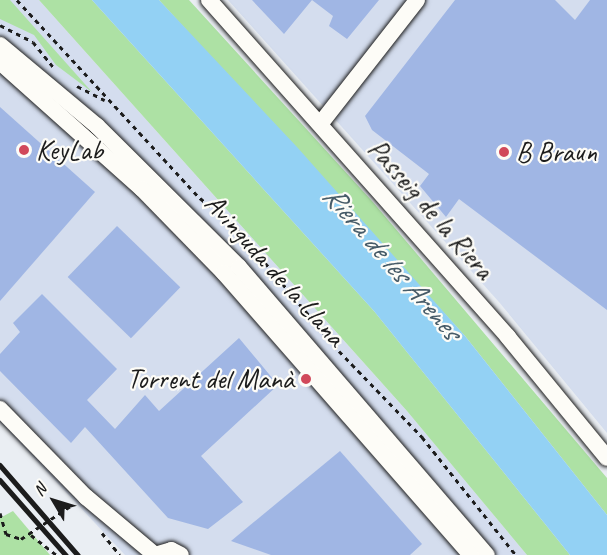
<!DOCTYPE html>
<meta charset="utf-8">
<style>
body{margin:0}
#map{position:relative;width:607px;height:555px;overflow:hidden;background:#eaeef3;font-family:Caveat,sans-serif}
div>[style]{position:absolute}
.built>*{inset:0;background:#d4ddee}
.green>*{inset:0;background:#ade1a4}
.water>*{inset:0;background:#93d1f4}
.building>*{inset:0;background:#a0b6e4;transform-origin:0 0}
.path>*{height:3px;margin-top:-1.5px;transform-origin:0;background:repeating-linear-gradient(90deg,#1c1c1c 0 4.5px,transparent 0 9px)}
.roads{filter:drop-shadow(0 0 2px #1c1c1c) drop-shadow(0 0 2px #1c1c1c)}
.street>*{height:16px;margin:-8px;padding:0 8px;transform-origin:8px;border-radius:8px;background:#fdfcf7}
.rail>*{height:4.5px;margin:-2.25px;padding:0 2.25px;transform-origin:2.25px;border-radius:2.25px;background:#1c1c1c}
.dots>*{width:16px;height:16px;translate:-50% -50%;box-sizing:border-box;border:3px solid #fdfcf7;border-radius:50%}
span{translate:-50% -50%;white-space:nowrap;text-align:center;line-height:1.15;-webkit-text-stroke:4.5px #fdfcf7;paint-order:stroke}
.poi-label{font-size:28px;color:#1c1c1c}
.left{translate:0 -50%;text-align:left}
.right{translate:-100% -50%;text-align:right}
.street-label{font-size:28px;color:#1c1c1c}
.water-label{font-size:30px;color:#465b68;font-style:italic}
.north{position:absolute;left:24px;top:471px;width:60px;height:60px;-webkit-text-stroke:4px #fdfcf7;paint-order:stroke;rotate:308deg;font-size:16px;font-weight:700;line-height:24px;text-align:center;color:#1c1c1c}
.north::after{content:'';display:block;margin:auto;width:21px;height:27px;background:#1c1c1c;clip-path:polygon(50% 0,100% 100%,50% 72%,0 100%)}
</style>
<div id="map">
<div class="built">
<i style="clip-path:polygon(0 0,39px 0,407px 411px,527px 555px,125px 555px,0 422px)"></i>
<i style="clip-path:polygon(228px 0,607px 0,607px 433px,499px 302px)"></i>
</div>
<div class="green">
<i style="clip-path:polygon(0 0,10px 0,92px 92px,56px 65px,34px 35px,0 19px)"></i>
<i style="clip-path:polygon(39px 0,92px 0,374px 311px,570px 555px,527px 555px,407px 411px)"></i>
<i style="clip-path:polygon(159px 0,189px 0,372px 201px,607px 478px,607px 515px,465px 336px)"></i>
<i style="clip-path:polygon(13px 511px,50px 555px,0 555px,0 518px)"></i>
</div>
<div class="water">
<i style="clip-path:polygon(92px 0,159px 0,297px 147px,465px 336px,607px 515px,607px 555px,570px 555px,374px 311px)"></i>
</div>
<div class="building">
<i style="clip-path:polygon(252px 0,379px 0,347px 39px,329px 26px,333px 16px,312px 0,284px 34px)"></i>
<i style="clip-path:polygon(455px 0,555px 0,575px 20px,590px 0,607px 0,607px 310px,459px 199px,446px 217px,420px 186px,429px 174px,372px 130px,365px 116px)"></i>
<i style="clip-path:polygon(0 107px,95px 192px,0 301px)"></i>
<i style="left:117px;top:226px;width:88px;height:71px;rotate:44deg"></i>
<i style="clip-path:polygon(42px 294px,117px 369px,87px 400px,115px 429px,145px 395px,159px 411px,239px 338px,278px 385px,201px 456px,243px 502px,208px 529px,168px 518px,85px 427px,71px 443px,0 371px,0 354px,20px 332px,13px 323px)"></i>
<i style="clip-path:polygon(340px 451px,422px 544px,410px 555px,271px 555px,231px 541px)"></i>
</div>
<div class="path">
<i style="left:17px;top:0;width:270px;rotate:47.3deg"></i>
<i style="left:200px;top:198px;width:47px;rotate:39.8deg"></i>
<i style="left:236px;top:228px;width:160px;rotate:50.1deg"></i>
<i style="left:339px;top:351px;width:120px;rotate:46deg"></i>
<i style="left:422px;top:437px;width:151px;rotate:51.5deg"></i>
<i style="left:0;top:25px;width:37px;rotate:27deg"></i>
<i style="left:33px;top:42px;width:32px;rotate:51deg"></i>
<i style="left:77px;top:86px;width:31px;rotate:27deg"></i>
<i style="left:0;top:513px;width:22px;rotate:74deg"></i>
<i style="left:6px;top:534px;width:16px;rotate:18deg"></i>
<i style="left:21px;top:539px;width:61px;rotate:-33.7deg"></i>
<i style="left:102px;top:533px;width:28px;rotate:51deg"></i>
<i style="left:31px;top:535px;width:33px;rotate:38deg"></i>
</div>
<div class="roads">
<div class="street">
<i style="left:209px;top:0;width:451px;rotate:48.4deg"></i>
<i style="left:508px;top:337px;width:156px;rotate:50.7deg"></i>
<i style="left:0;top:45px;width:126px;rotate:39.9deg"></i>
<i style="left:97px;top:126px;width:200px;rotate:44.8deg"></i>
<i style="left:239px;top:267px;width:380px;rotate:49.3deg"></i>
<i style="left:0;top:62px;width:191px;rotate:41.8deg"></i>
<i style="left:142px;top:189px;width:117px;rotate:45.7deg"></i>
<i style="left:224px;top:273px;width:375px;rotate:48.8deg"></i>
<i style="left:321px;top:123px;width:156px;rotate:-52deg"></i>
<i style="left:0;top:409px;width:123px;rotate:45.7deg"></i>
<i style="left:86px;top:497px;width:90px;rotate:40deg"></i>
<i style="left:155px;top:555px;width:17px;rotate:-17deg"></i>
<i style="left:171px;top:550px;width:11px;rotate:27deg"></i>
</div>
</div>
<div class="rail">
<i style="left:0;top:465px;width:119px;rotate:49.1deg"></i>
<i style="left:0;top:480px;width:100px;rotate:48.7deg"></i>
</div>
<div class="dots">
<i style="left:24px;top:150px;background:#d1495b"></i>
<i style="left:504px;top:152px;background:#d1495b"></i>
<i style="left:306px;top:379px;background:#d1495b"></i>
</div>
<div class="poi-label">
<span class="left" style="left:36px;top:150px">KeyLab</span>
<span class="left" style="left:516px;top:152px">B Braun</span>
<span class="right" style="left:294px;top:379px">Torrent del Manà</span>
</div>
<div class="street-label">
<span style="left:431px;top:209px;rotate:49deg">Passeig de la Riera</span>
<span style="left:275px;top:270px;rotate:48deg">Avinguda de la Llana</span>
</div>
<div class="water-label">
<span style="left:392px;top:262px;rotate:49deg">Riera de les Arenes</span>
</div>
<div class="north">N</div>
</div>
